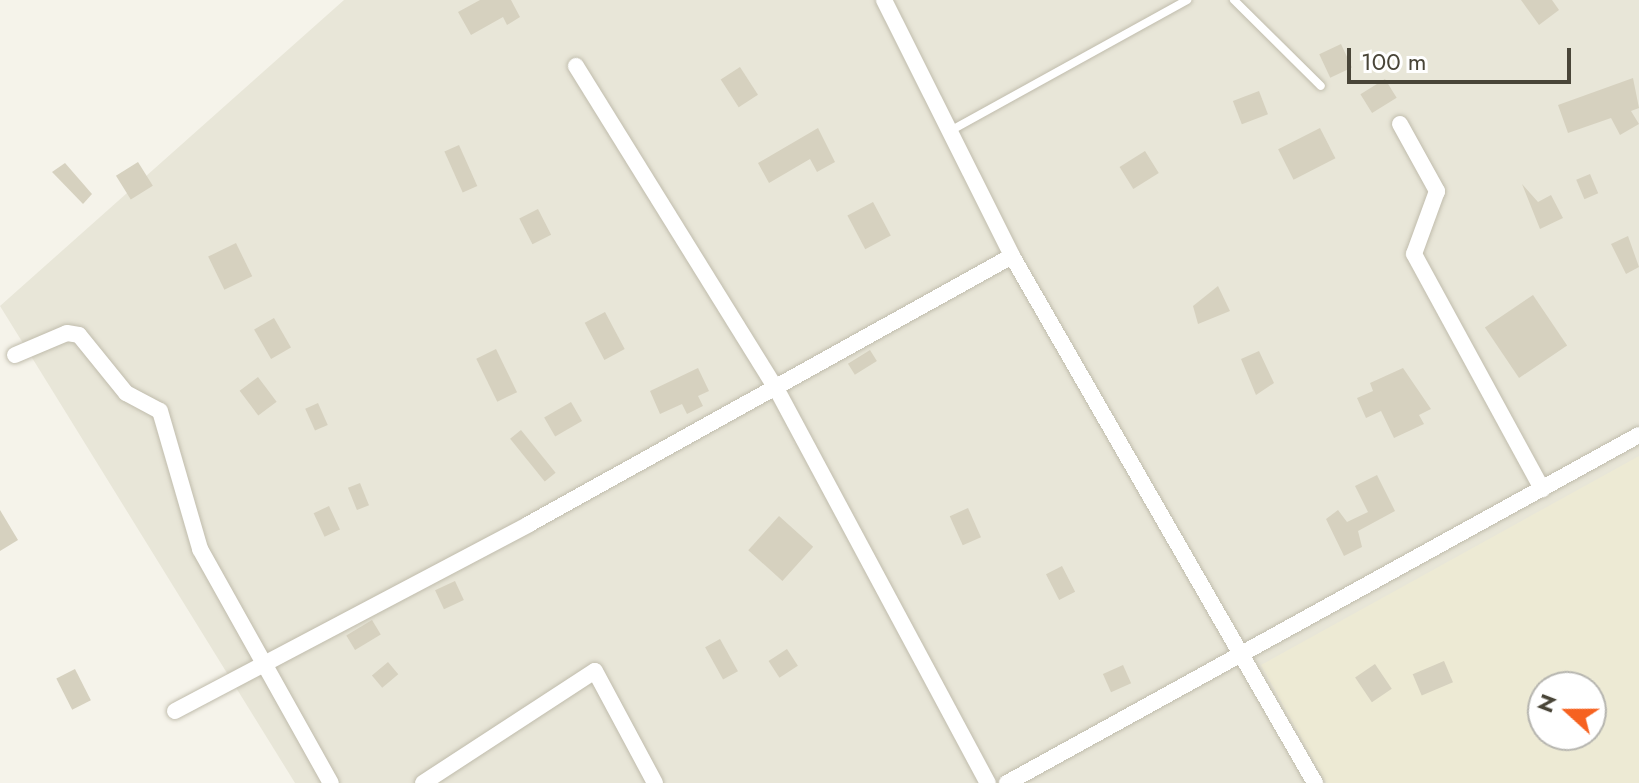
<!DOCTYPE html>
<style>
body{margin:0}
#map{position:relative;width:1639px;height:783px;overflow:hidden;background:#f5f3ea;font-family:Jost,sans-serif}
div>[style]{position:absolute}
.residential>*{inset:0;background:#e8e6d8}
.education>*{inset:0;background:#edead4}
.building>*{inset:0;background:#d6d1bf;transform-origin:0 0}
.roads{filter:drop-shadow(0 0 2px #c0bcac) drop-shadow(0 0 2px #c0bcac)}
.lane>*{height:8px;margin:-4px;padding:0 4px;transform-origin:4px;border-radius:4px;background:#fff}
.street>*{height:16px;margin:-8px;padding:0 8px;transform-origin:8px;border-radius:8px;background:#fff}
span{translate:-50% -50%;white-space:nowrap;text-align:center;line-height:1.15;-webkit-text-stroke:6px #fff;paint-order:stroke}
.north{position:absolute;left:1527px;top:671px;width:80px;height:80px;box-sizing:border-box;background:#fff;border:2px solid #b6b5af;border-radius:50%;rotate:291deg;font-size:22px;font-weight:700;line-height:32px;text-align:center;color:#494538}
.north::after{content:'';display:block;margin:auto;width:28px;height:36px;background:#f66220;clip-path:polygon(50% 0,100% 100%,50% 72%,0 100%)}
.scale{position:absolute;left:1347px;top:48px;width:224px;height:36px;box-sizing:border-box;border:4px solid #494538;border-top:0;padding-left:10px;font-size:24px;line-height:28px;white-space:nowrap;color:#494538;-webkit-text-stroke:6px #fff;paint-order:stroke}
</style>
<div id="map">
<div class="residential">
<i style="clip-path:polygon(evenodd,344px 0,1639px 0,1639px 783px,295px 783px,0 306px,344px 0,1543px 687px,1591px 687px,1591px 735px,1543px 735px,1543px 687px)"></i>
</div>
<div class="education">
<i style="clip-path:polygon(evenodd,1639px 456px,1639px 783px,1326px 783px,1261px 665px,1639px 456px,1543px 687px,1591px 687px,1591px 735px,1543px 735px,1543px 687px)"></i>
</div>
<div class="building">
<i style="clip-path:polygon(480px 0,511px 0,520px 17px,507px 25px,503px 17px,471px 35px,458px 12px)"></i>
<i style="clip-path:polygon(1521px 0,1552px 0,1559px 10px,1539px 25px)"></i>
<i style="left:1341px;top:44px;width:26px;height:24px;rotate:65deg"></i>
<i style="left:740px;top:67px;width:33px;height:23px;rotate:57deg"></i>
<i style="clip-path:polygon(1633px 78px,1639px 108px,1631px 111px,1639px 124px,1620px 135px,1611px 118px,1568px 133px,1558px 105px)"></i>
<i style="left:1385px;top:79px;width:22px;height:29px;rotate:58deg"></i>
<i style="left:1259px;top:91px;width:25px;height:28px;rotate:69deg"></i>
<i style="clip-path:polygon(818px 128px,835px 162px,817px 172px,810px 159px,769px 183px,758px 163px)"></i>
<i style="left:1320px;top:128px;width:34px;height:47px;rotate:63deg"></i>
<i style="left:459px;top:145px;width:45px;height:16px;rotate:66deg"></i>
<i style="left:1145px;top:151px;width:26px;height:30px;rotate:58deg"></i>
<i style="left:138px;top:162px;width:28px;height:26px;rotate:58deg"></i>
<i style="clip-path:polygon(65px 163px,92px 194px,83px 204px,52px 172px)"></i>
<i style="left:1590px;top:174px;width:21px;height:15px;rotate:67deg"></i>
<i style="clip-path:polygon(1522px 184px,1538px 202px,1551px 195px,1563px 218px,1540px 229px)"></i>
<i style="left:873px;top:202px;width:38px;height:29px;rotate:62deg"></i>
<i style="left:538px;top:209px;width:29px;height:21px;rotate:63deg"></i>
<i style="clip-path:polygon(1628px 236px,1639px 267px,1626px 274px,1611px 244px)"></i>
<i style="left:236px;top:243px;width:37px;height:31px;rotate:64deg"></i>
<i style="clip-path:polygon(1218px 286px,1230px 311px,1198px 324px,1193px 306px)"></i>
<i style="left:1533px;top:295px;width:61px;height:58px;rotate:56deg"></i>
<i style="left:605px;top:312px;width:42px;height:23px;rotate:62deg"></i>
<i style="left:274px;top:318px;width:34px;height:23px;rotate:60deg"></i>
<i style="left:496px;top:349px;width:48px;height:22px;rotate:64deg"></i>
<i style="left:870px;top:350px;width:13px;height:26px;rotate:58deg"></i>
<i style="clip-path:polygon(1259px 351px,1274px 383px,1256px 395px,1241px 359px)"></i>
<i style="clip-path:polygon(698px 368px,709px 391px,698px 396px,703px 406px,687px 414px,682px 404px,660px 414px,650px 391px)"></i>
<i style="clip-path:polygon(1403px 368px,1431px 409px,1419px 415px,1424px 424px,1394px 438px,1381px 411px,1366px 418px,1357px 398px,1373px 391px,1370px 383px)"></i>
<i style="left:258px;top:377px;width:31px;height:23px;rotate:53deg"></i>
<i style="left:571px;top:402px;width:22px;height:31px;rotate:60deg"></i>
<i style="left:318px;top:403px;width:24px;height:14px;rotate:66deg"></i>
<i style="left:521px;top:430px;width:55px;height:14px;rotate:51deg"></i>
<i style="clip-path:polygon(1377px 475px,1395px 511px,1358px 531px,1362px 547px,1344px 556px,1326px 519px,1338px 510px,1347px 522px,1368px 512px,1355px 486px)"></i>
<i style="left:360px;top:483px;width:24px;height:13px;rotate:68deg"></i>
<i style="left:329px;top:506px;width:26px;height:17px;rotate:65deg"></i>
<i style="left:968px;top:508px;width:32px;height:20px;rotate:66deg"></i>
<i style="clip-path:polygon(0 510px,18px 540px,0 551px)"></i>
<i style="left:779px;top:516px;width:46px;height:46px;rotate:42deg"></i>
<i style="left:1062px;top:566px;width:29px;height:18px;rotate:63deg"></i>
<i style="left:455px;top:581px;width:21px;height:22px;rotate:65deg"></i>
<i style="left:372px;top:620px;width:17px;height:30px;rotate:59deg"></i>
<i style="left:720px;top:639px;width:37px;height:17px;rotate:61deg"></i>
<i style="left:787px;top:649px;width:20px;height:22px;rotate:57deg"></i>
<i style="left:1444px;top:661px;width:23px;height:34px;rotate:67deg"></i>
<i style="left:388px;top:662px;width:16px;height:21px;rotate:50deg"></i>
<i style="left:1375px;top:664px;width:30px;height:24px;rotate:56deg"></i>
<i style="left:1123px;top:665px;width:20px;height:22px;rotate:66deg"></i>
<i style="left:75px;top:669px;width:35px;height:21px;rotate:63deg"></i>
</div>
<div class="roads">
<div class="lane">
<i style="left:1234px;top:0;width:122px;rotate:44.7deg"></i>
<i style="left:950px;top:131px;width:271px;rotate:-28.9deg"></i>
</div>
<div class="street">
<i style="left:884px;top:0;width:286px;rotate:63.4deg"></i>
<i style="left:1012px;top:256px;width:608px;rotate:60.1deg"></i>
<i style="left:576px;top:66px;width:379px;rotate:58.2deg"></i>
<i style="left:776px;top:388px;width:448px;rotate:61.8deg"></i>
<i style="left:1400px;top:124px;width:77px;rotate:61.1deg"></i>
<i style="left:1437px;top:191px;width:67px;rotate:110.1deg"></i>
<i style="left:1414px;top:254px;width:268px;rotate:61.4deg"></i>
<i style="left:15px;top:355px;width:56px;rotate:-22.9deg"></i>
<i style="left:67px;top:333px;width:12px;rotate:9deg"></i>
<i style="left:79px;top:335px;width:75px;rotate:51deg"></i>
<i style="left:126px;top:393px;width:38px;rotate:28deg"></i>
<i style="left:160px;top:411px;width:144px;rotate:73.8deg"></i>
<i style="left:200px;top:549px;width:268px;rotate:60.8deg"></i>
<i style="left:175px;top:711px;width:400px;rotate:-27.8deg"></i>
<i style="left:529px;top:524px;width:552px;rotate:-29.02deg"></i>
<i style="left:423px;top:783px;width:205px;rotate:-33.1deg"></i>
<i style="left:595px;top:671px;width:127px;rotate:61.8deg"></i>
<i style="left:1007px;top:783px;width:721px;rotate:-28.84deg"></i>
</div>
</div>
<div class="north">N</div>
<div class="scale">100 m</div>
</div>
